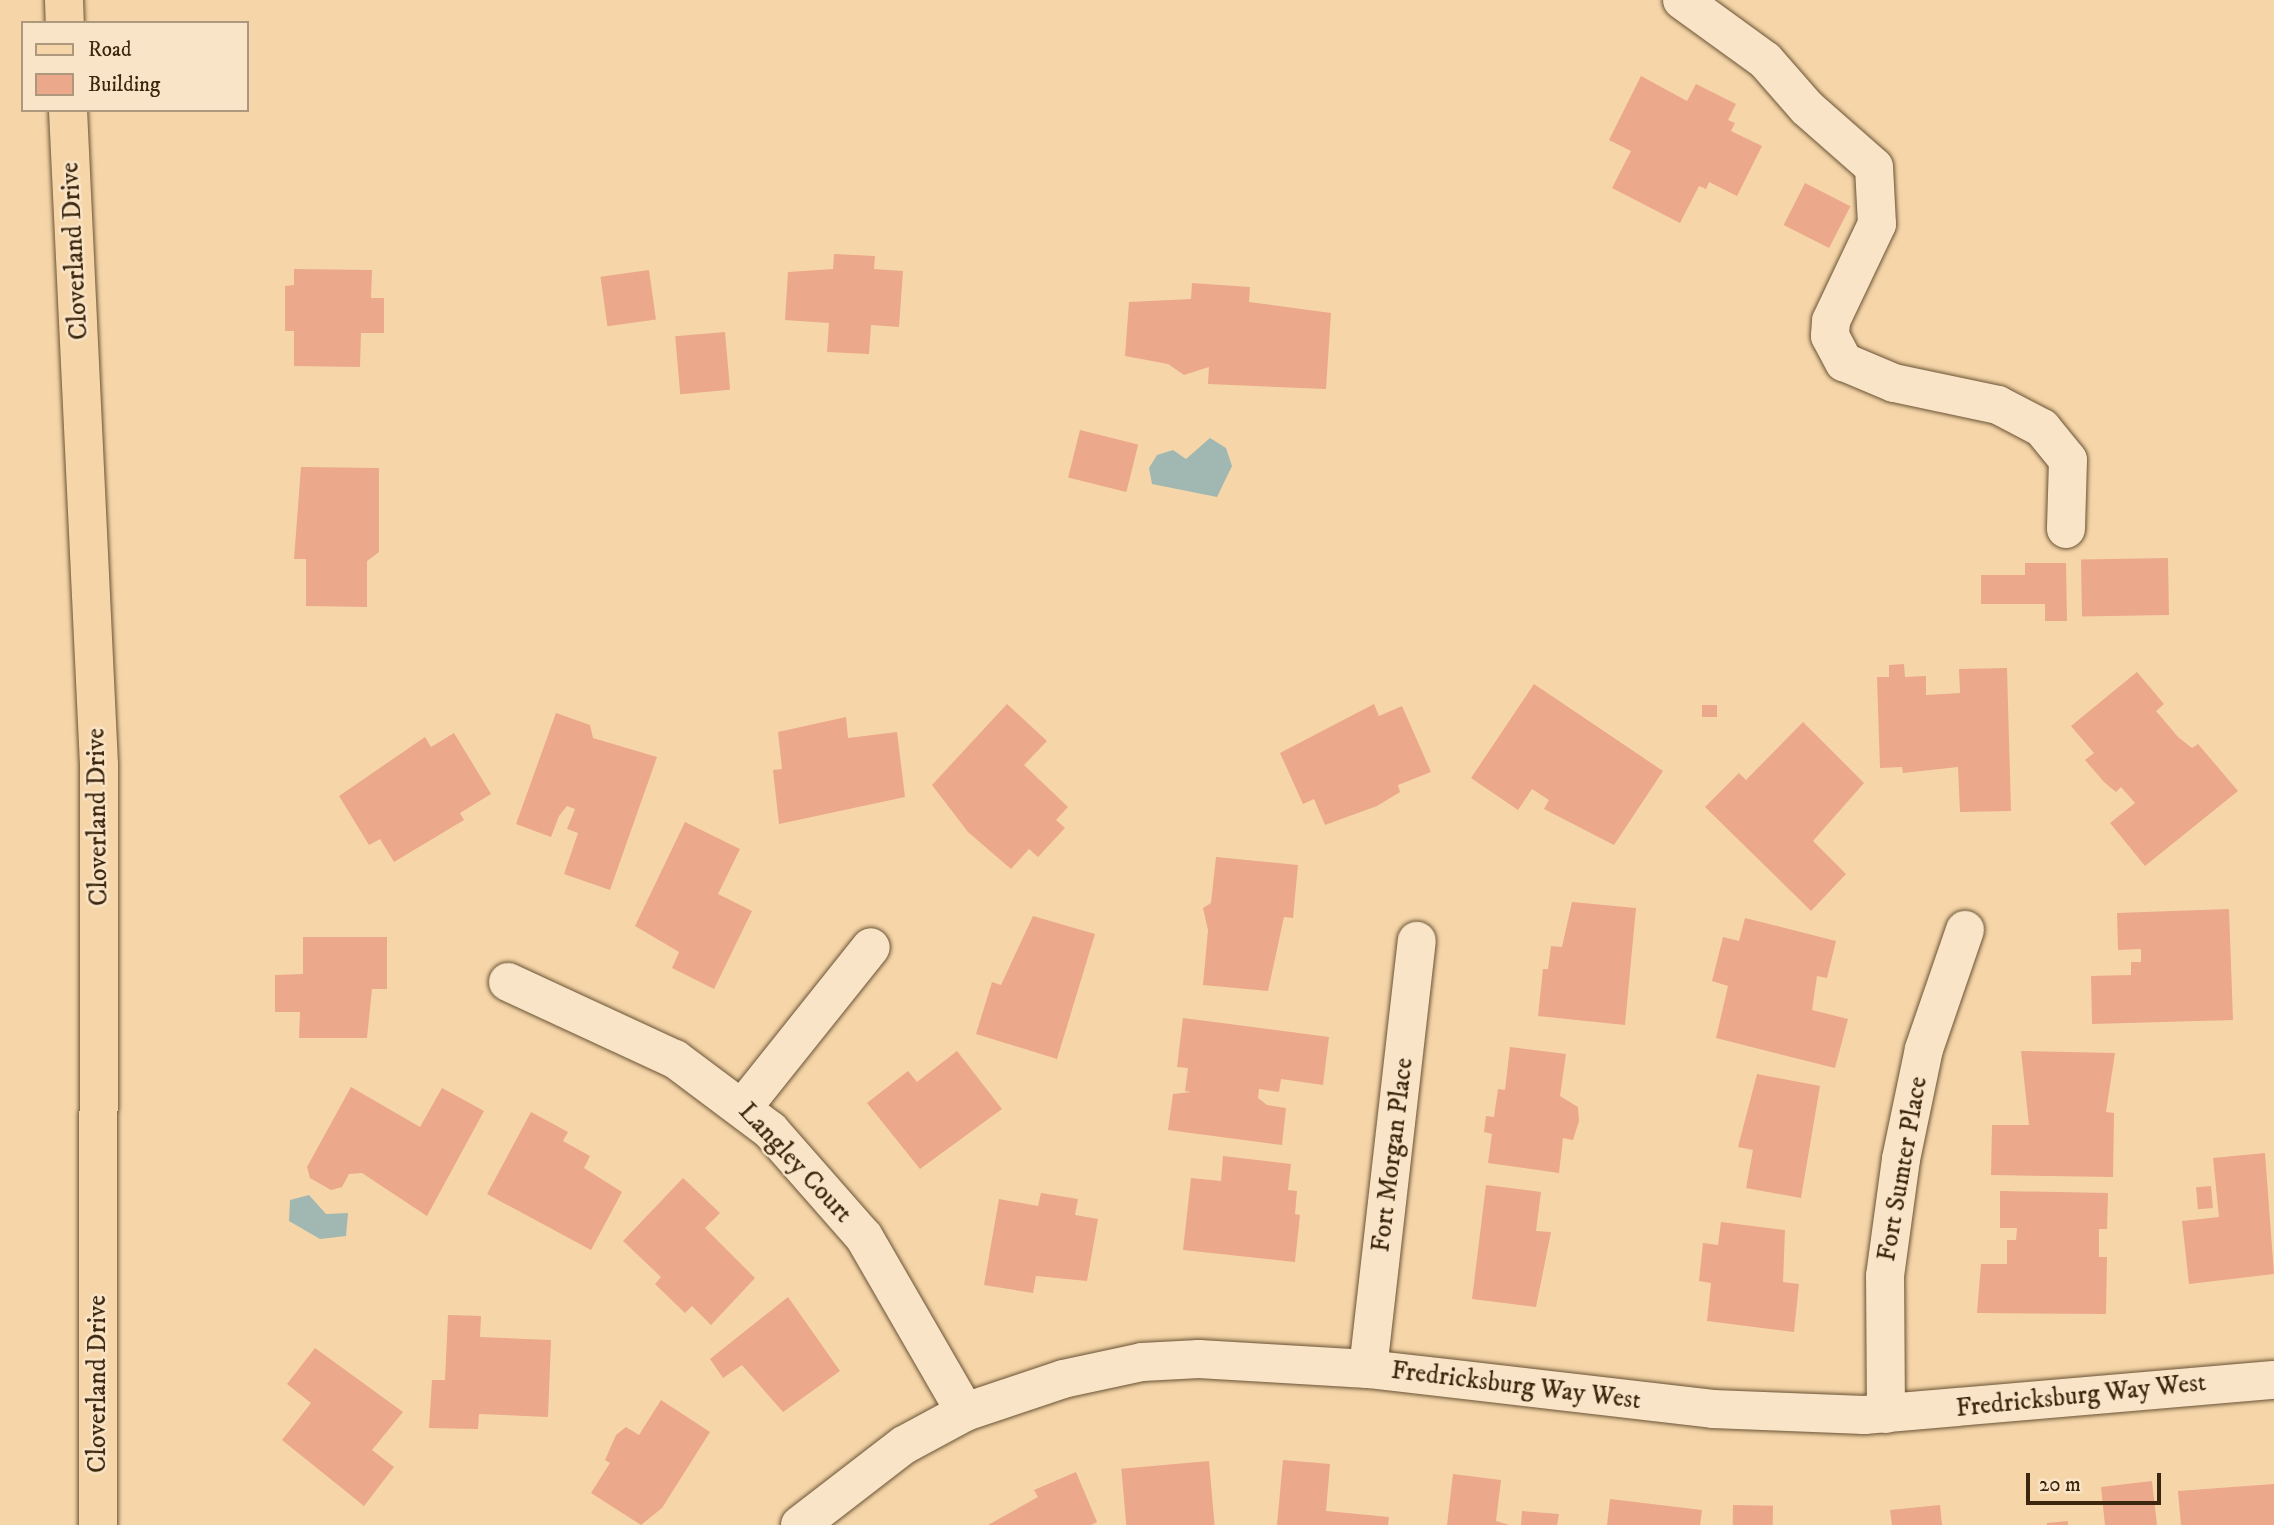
<!DOCTYPE html>
<style>
body{margin:0}
#map{position:relative;width:2274px;height:1525px;overflow:hidden;background:#f6d6a9;font-family:"IM FELL DW Pica",serif}
div>[style]{position:absolute}
.water>*{inset:0;background:#a0b7b2}
.building>*{inset:0;background:#eba88b;transform-origin:0 0}
.roads{filter:drop-shadow(0 0 2px #6a5335) drop-shadow(0 0 2px #6a5335)}
.minor>*{height:38px;margin:-19px;padding:0 19px;transform-origin:19px;border-radius:19px;background:#f9e4c7}
.major>*{height:38px;margin:-19px;padding:0 19px;transform-origin:19px;border-radius:19px;background:#f6d6a9}
span{translate:-50% -50%;white-space:nowrap;text-align:center;line-height:1.15;-webkit-text-stroke:5px #f9e4c7;paint-order:stroke}
.street-label{font-size:26px;color:#3c270e}
.legend{position:absolute;left:21px;top:21px;width:228px;height:91px;box-sizing:border-box;background:#f9e4c7;border:2px solid #ad987d;margin:0;padding:9px 12px;list-style:none;font-size:21px;color:#3c270e}
.legend li{display:flex;align-items:center;gap:14px;height:35px}
.legend b{width:35px;border:2px solid #ad987d}
.scale{position:absolute;left:2026px;top:1473px;width:135px;height:32px;box-sizing:border-box;border:4px solid #3c270e;border-top:0;padding-left:9px;font-size:21px;line-height:24px;white-space:nowrap;color:#3c270e;-webkit-text-stroke:5px #f9e4c7;paint-order:stroke}
</style>
<div id="map">
<div class="water">
<i style="clip-path:polygon(1210px 438px,1226px 448px,1232px 466px,1217px 497px,1152px 484px,1149px 468px,1157px 455px,1173px 450px,1186px 459px)"></i>
<i style="clip-path:polygon(309px 1195px,326px 1214px,348px 1213px,346px 1236px,320px 1239px,289px 1221px,290px 1200px)"></i>
</div>
<div class="building">
<i style="clip-path:polygon(1641px 76px,1687px 101px,1696px 84px,1736px 104px,1728px 120px,1735px 123px,1731px 131px,1762px 146px,1737px 196px,1709px 182px,1706px 189px,1699px 186px,1680px 223px,1612px 188px,1631px 151px,1609px 140px)"></i>
<i style="left:1805px;top:183px;width:51px;height:47px;rotate:27deg"></i>
<i style="clip-path:polygon(834px 254px,875px 256px,874px 269px,903px 271px,899px 327px,871px 325px,869px 354px,827px 352px,829px 323px,785px 320px,788px 272px,833px 269px)"></i>
<i style="clip-path:polygon(294px 269px,372px 270px,371px 298px,384px 298px,384px 333px,361px 333px,360px 367px,294px 366px,294px 331px,285px 331px,285px 286px,294px 285px)"></i>
<i style="left:649px;top:270px;width:50px;height:49px;rotate:82deg"></i>
<i style="clip-path:polygon(1192px 283px,1250px 287px,1249px 302px,1331px 313px,1326px 389px,1208px 384px,1209px 367px,1184px 375px,1168px 364px,1125px 356px,1129px 302px,1191px 299px)"></i>
<i style="left:725px;top:332px;width:58px;height:50px;rotate:85deg"></i>
<i style="left:1080px;top:430px;width:60px;height:49px;rotate:14deg"></i>
<i style="clip-path:polygon(301px 467px,379px 468px,379px 552px,367px 561px,367px 607px,306px 606px,306px 559px,294px 559px)"></i>
<i style="left:2168px;top:558px;width:57px;height:87px;rotate:89deg"></i>
<i style="clip-path:polygon(2025px 563px,2066px 563px,2067px 621px,2045px 621px,2045px 604px,1981px 604px,1981px 575px,2025px 575px)"></i>
<i style="clip-path:polygon(1904px 664px,1905px 677px,1926px 676px,1926px 695px,1960px 693px,1959px 669px,2007px 668px,2011px 811px,1960px 812px,1958px 767px,1903px 773px,1902px 767px,1880px 768px,1877px 677px,1889px 677px,1889px 665px)"></i>
<i style="clip-path:polygon(2137px 672px,2164px 704px,2156px 711px,2178px 737px,2192px 748px,2198px 744px,2238px 791px,2145px 866px,2110px 823px,2135px 803px,2121px 787px,2116px 792px,2104px 782px,2085px 760px,2094px 753px,2071px 726px)"></i>
<i style="clip-path:polygon(1534px 684px,1663px 771px,1614px 845px,1544px 809px,1549px 800px,1532px 789px,1518px 810px,1471px 778px)"></i>
<i style="clip-path:polygon(1007px 704px,1047px 741px,1024px 765px,1068px 807px,1056px 820px,1065px 828px,1038px 857px,1029px 849px,1011px 869px,968px 832px,932px 785px)"></i>
<i style="clip-path:polygon(1374px 704px,1379px 716px,1402px 706px,1431px 772px,1398px 785px,1400px 792px,1377px 806px,1325px 825px,1314px 799px,1303px 804px,1280px 753px)"></i>
<i style="left:1702px;top:705px;width:15px;height:12px"></i>
<i style="clip-path:polygon(556px 713px,590px 725px,593px 738px,657px 757px,610px 890px,564px 874px,578px 833px,567px 829px,575px 809px,567px 806px,559px 816px,551px 837px,516px 824px)"></i>
<i style="clip-path:polygon(846px 717px,848px 738px,897px 732px,905px 797px,779px 824px,773px 770px,782px 769px,778px 732px)"></i>
<i style="clip-path:polygon(1803px 722px,1864px 783px,1813px 841px,1846px 874px,1811px 911px,1705px 807px,1739px 773px,1746px 780px)"></i>
<i style="clip-path:polygon(454px 733px,491px 794px,460px 813px,464px 820px,394px 862px,380px 839px,369px 845px,339px 796px,425px 737px,431px 747px)"></i>
<i style="clip-path:polygon(685px 822px,740px 849px,718px 894px,752px 911px,714px 989px,672px 968px,679px 952px,635px 926px)"></i>
<i style="clip-path:polygon(1216px 857px,1298px 865px,1293px 918px,1284px 917px,1268px 991px,1203px 985px,1208px 930px,1203px 908px,1211px 903px)"></i>
<i style="clip-path:polygon(1572px 902px,1636px 908px,1625px 1025px,1538px 1016px,1543px 969px,1548px 969px,1551px 946px,1562px 947px)"></i>
<i style="clip-path:polygon(2229px 909px,2233px 1020px,2092px 1024px,2091px 976px,2131px 975px,2131px 962px,2141px 962px,2141px 949px,2118px 950px,2117px 913px)"></i>
<i style="clip-path:polygon(1033px 916px,1095px 934px,1057px 1059px,976px 1034px,992px 982px,1001px 985px)"></i>
<i style="clip-path:polygon(1745px 918px,1836px 941px,1827px 978px,1817px 976px,1812px 1010px,1848px 1019px,1835px 1068px,1716px 1038px,1728px 986px,1712px 981px,1723px 937px,1739px 941px)"></i>
<i style="clip-path:polygon(303px 937px,387px 937px,387px 989px,372px 989px,367px 1038px,299px 1038px,300px 1012px,275px 1012px,275px 975px,303px 974px)"></i>
<i style="clip-path:polygon(1183px 1018px,1329px 1037px,1323px 1085px,1281px 1079px,1279px 1092px,1259px 1089px,1258px 1098px,1267px 1105px,1286px 1108px,1282px 1145px,1168px 1130px,1173px 1094px,1191px 1092px,1185px 1091px,1188px 1068px,1177px 1067px)"></i>
<i style="clip-path:polygon(1510px 1047px,1566px 1054px,1560px 1096px,1578px 1107px,1579px 1121px,1573px 1140px,1563px 1138px,1559px 1173px,1488px 1163px,1492px 1134px,1484px 1132px,1486px 1116px,1494px 1117px,1498px 1089px,1505px 1090px)"></i>
<i style="clip-path:polygon(957px 1051px,1002px 1109px,920px 1169px,867px 1103px,908px 1071px,917px 1082px)"></i>
<i style="clip-path:polygon(2021px 1051px,2115px 1053px,2106px 1112px,2114px 1113px,2113px 1177px,1991px 1175px,1992px 1125px,2029px 1125px)"></i>
<i style="clip-path:polygon(1757px 1074px,1820px 1086px,1801px 1198px,1746px 1188px,1753px 1150px,1738px 1147px)"></i>
<i style="clip-path:polygon(351px 1087px,420px 1127px,442px 1088px,484px 1111px,427px 1216px,362px 1173px,349px 1174px,342px 1187px,331px 1190px,310px 1178px,307px 1167px)"></i>
<i style="clip-path:polygon(531px 1112px,568px 1132px,563px 1141px,590px 1156px,584px 1168px,622px 1192px,591px 1250px,487px 1194px)"></i>
<i style="clip-path:polygon(2265px 1153px,2274px 1274px,2189px 1284px,2182px 1221px,2219px 1217px,2213px 1158px)"></i>
<i style="clip-path:polygon(1223px 1156px,1291px 1164px,1288px 1190px,1297px 1191px,1295px 1214px,1300px 1215px,1295px 1262px,1183px 1250px,1191px 1178px,1221px 1181px)"></i>
<i style="clip-path:polygon(683px 1178px,720px 1213px,705px 1228px,755px 1278px,711px 1325px,692px 1306px,685px 1313px,655px 1284px,661px 1277px,623px 1241px)"></i>
<i style="clip-path:polygon(1486px 1185px,1541px 1192px,1536px 1231px,1551px 1232px,1536px 1307px,1472px 1299px)"></i>
<i style="left:2211px;top:1186px;width:22px;height:15px;rotate:85deg"></i>
<i style="clip-path:polygon(2000px 1191px,2108px 1193px,2107px 1229px,2099px 1229px,2099px 1257px,2107px 1257px,2106px 1314px,1977px 1313px,1981px 1264px,2007px 1264px,2007px 1240px,2016px 1240px,2017px 1228px,2000px 1228px)"></i>
<i style="clip-path:polygon(1041px 1193px,1078px 1199px,1075px 1215px,1098px 1219px,1087px 1281px,1036px 1276px,1033px 1293px,984px 1285px,999px 1199px,1038px 1206px)"></i>
<i style="clip-path:polygon(1721px 1222px,1785px 1230px,1783px 1282px,1799px 1284px,1794px 1332px,1707px 1321px,1711px 1283px,1699px 1281px,1703px 1243px,1718px 1245px)"></i>
<i style="clip-path:polygon(788px 1297px,840px 1371px,783px 1412px,742px 1365px,723px 1378px,710px 1359px)"></i>
<i style="clip-path:polygon(448px 1315px,481px 1316px,480px 1337px,551px 1340px,548px 1417px,479px 1414px,478px 1429px,429px 1428px,432px 1380px,445px 1380px)"></i>
<i style="clip-path:polygon(315px 1348px,403px 1412px,372px 1450px,394px 1467px,364px 1506px,282px 1440px,311px 1403px,287px 1384px)"></i>
<i style="clip-path:polygon(661px 1400px,710px 1432px,662px 1508px,641px 1525px,591px 1493px,610px 1463px,605px 1460px,616px 1435px,626px 1427px,639px 1435px)"></i>
<i style="clip-path:polygon(1283px 1460px,1330px 1464px,1326px 1511px,1389px 1517px,1388px 1525px,1277px 1525px)"></i>
<i style="left:1209px;top:1461px;width:64px;height:88px;rotate:85deg"></i>
<i style="clip-path:polygon(1076px 1472px,1097px 1522px,1091px 1525px,988px 1525px,1038px 1497px,1034px 1490px)"></i>
<i style="clip-path:polygon(1453px 1474px,1501px 1480px,1496px 1521px,1509px 1525px,1447px 1525px)"></i>
<i style="clip-path:polygon(2152px 1481px,2157px 1525px,2105px 1525px,2101px 1487px)"></i>
<i style="clip-path:polygon(2274px 1484px,2274px 1525px,2181px 1525px,2178px 1491px)"></i>
<i style="clip-path:polygon(1610px 1499px,1702px 1510px,1700px 1525px,1607px 1525px)"></i>
<i style="left:1733px;top:1505px;width:40px;height:20px;rotate:1deg"></i>
<i style="clip-path:polygon(1940px 1505px,1942px 1525px,1892px 1525px,1890px 1510px)"></i>
<i style="clip-path:polygon(1522px 1511px,1559px 1514px,1557px 1525px,1521px 1525px)"></i>
<i style="clip-path:polygon(2068px 1521px,2068px 1525px,2047px 1525px,2047px 1523px)"></i>
</div>
<div class="roads">
<div class="minor">
<i style="left:1682px;top:0;width:102px;rotate:35.9deg"></i>
<i style="left:1765px;top:60px;width:64px;rotate:48.8deg"></i>
<i style="left:1807px;top:108px;width:89px;rotate:41.4deg"></i>
<i style="left:1874px;top:167px;width:57px;rotate:87deg"></i>
<i style="left:1877px;top:224px;width:107px;rotate:115.4deg"></i>
<i style="left:1831px;top:321px;width:15px;rotate:94deg"></i>
<i style="left:1830px;top:336px;width:30px;rotate:62deg"></i>
<i style="left:1844px;top:362px;width:54px;rotate:22.8deg"></i>
<i style="left:1894px;top:383px;width:106px;rotate:11.9deg"></i>
<i style="left:1998px;top:405px;width:50px;rotate:27.6deg"></i>
<i style="left:2042px;top:428px;width:41px;rotate:50.9deg"></i>
<i style="left:2068px;top:460px;width:69px;rotate:91.7deg"></i>
<i style="left:508px;top:982px;width:184px;rotate:24.8deg"></i>
<i style="left:675px;top:1059px;width:119px;rotate:36.8deg"></i>
<i style="left:770px;top:1130px;width:142px;rotate:48.7deg"></i>
<i style="left:864px;top:1237px;width:202px;rotate:60deg"></i>
<i style="left:744px;top:1106px;width:203px;rotate:-51.4deg"></i>
<i style="left:1368px;top:1369px;width:431px;rotate:-83.5deg"></i>
<i style="left:1886px;top:1414px;width:138px;rotate:-90.4deg"></i>
<i style="left:1885px;top:1276px;width:118px;rotate:-82.2deg"></i>
<i style="left:1901px;top:1159px;width:112px;rotate:-78.2deg"></i>
<i style="left:1924px;top:1049px;width:126px;rotate:-71deg"></i>
<i style="left:800px;top:1525px;width:131px;rotate:-37.6deg"></i>
<i style="left:904px;top:1445px;width:69px;rotate:-28.4deg"></i>
<i style="left:965px;top:1412px;width:103px;rotate:-18.6deg"></i>
<i style="left:1063px;top:1379px;width:81px;rotate:-12.1deg"></i>
<i style="left:1142px;top:1362px;width:57px;rotate:-3deg"></i>
<i style="left:1199px;top:1359px;width:169px;rotate:3.4deg"></i>
<i style="left:1368px;top:1369px;width:347px;rotate:6.6deg"></i>
<i style="left:1713px;top:1409px;width:151px;rotate:2.3deg"></i>
<i style="left:1864px;top:1415px;width:411px;rotate:-4.9deg"></i>
</div>
<div class="major">
<i style="left:64px;top:0;width:23px;rotate:88deg"></i>
<i style="left:68px;top:110px;width:656px;rotate:87.29deg"></i>
<i style="left:99px;top:765px;width:760px;rotate:90.08deg"></i>
</div>
</div>
<div class="street-label">
<span style="left:75px;top:251px;rotate:-93deg">Cloverland Drive</span>
<span style="left:98px;top:817px;rotate:-91deg">Cloverland Drive</span>
<span style="left:1393px;top:1155px;rotate:-83deg">Fort Morgan Place</span>
<span style="left:795px;top:1163px;rotate:47deg">Langley Court</span>
<span style="left:1903px;top:1169px;rotate:-80deg">Fort Sumter Place</span>
<span style="left:98px;top:1384px;rotate:-90deg">Cloverland Drive</span>
<span style="left:1516px;top:1386px;rotate:7deg">Fredricksburg Way West</span>
<span style="left:2081px;top:1396px;rotate:-6deg">Fredricksburg Way West</span>
</div>
<ul class="legend">
<li><b style="height:9px;background:#f6d6a9"></b>Road</li>
<li><b style="height:19px;background:#eba88b"></b>Building</li>
</ul>
<div class="scale">20 m</div>
</div>
